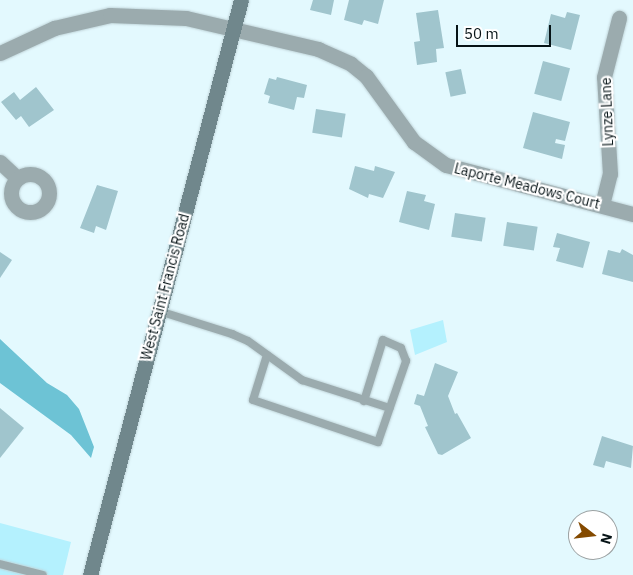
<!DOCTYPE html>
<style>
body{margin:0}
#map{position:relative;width:633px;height:575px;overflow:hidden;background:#e3f9fe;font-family:"IBM Plex Sans",sans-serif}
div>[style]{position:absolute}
.green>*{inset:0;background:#b4f1fe}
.water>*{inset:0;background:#6dc3d5}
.building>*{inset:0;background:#a0c5cd;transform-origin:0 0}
.roads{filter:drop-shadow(0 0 1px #c0d4d9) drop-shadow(0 0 1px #c0d4d9)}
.lane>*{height:8px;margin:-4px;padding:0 4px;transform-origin:4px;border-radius:4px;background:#9babae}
.street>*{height:15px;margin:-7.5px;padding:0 7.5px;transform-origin:7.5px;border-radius:7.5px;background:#9babae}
.street>.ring{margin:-7.5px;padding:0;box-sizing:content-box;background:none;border:15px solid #9babae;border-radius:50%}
.secondary>*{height:15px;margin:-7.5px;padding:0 7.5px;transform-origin:7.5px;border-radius:7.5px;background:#70878c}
span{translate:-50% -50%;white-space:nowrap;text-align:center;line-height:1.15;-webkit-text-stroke:4.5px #fff;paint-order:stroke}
.street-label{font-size:14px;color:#061316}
.north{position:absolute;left:568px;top:510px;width:50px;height:50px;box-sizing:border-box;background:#fff;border:1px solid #9ba1a2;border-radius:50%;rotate:106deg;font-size:14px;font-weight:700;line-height:20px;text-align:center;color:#061316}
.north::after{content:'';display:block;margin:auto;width:18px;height:22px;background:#844a00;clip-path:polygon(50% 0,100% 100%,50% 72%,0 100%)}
.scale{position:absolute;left:456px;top:25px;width:95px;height:22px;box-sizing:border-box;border:2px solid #061316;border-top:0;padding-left:6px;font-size:15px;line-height:18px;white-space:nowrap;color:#061316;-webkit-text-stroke:4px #fff;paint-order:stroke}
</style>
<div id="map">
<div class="green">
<i style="clip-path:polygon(443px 320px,447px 342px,415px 355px,410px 330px)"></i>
<i style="clip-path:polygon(0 523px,71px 542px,63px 575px,0 575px)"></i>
</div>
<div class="water">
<i style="clip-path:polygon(0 339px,47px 383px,67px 395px,79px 409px,94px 447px,91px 458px,71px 435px,0 383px)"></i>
</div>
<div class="building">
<i style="clip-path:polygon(313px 0,334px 0,331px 15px,310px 10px)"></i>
<i style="clip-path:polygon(349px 0,384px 0,378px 24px,364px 20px,362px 25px,344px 20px)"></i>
<i style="clip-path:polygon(438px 10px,444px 48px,436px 49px,437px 62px,417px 65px,414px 42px,420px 41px,416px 13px)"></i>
<i style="clip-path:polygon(567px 12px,580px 15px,571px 50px,544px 43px,551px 14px,565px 18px)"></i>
<i style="left:543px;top:61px;width:28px;height:34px;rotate:15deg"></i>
<i style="left:461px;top:69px;width:25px;height:16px;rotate:78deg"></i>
<i style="clip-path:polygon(277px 77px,307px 85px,304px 98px,297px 97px,294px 110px,268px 103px,270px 96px,264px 94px,269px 78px,276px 80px)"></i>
<i style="clip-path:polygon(36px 87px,54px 110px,29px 127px,21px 116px,16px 120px,1px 102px,14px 92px,20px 100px)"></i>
<i style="left:316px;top:109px;width:30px;height:24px;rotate:9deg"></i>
<i style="clip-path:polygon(533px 112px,570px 122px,565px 141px,556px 139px,555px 143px,565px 145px,562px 159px,523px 148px)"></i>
<i style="clip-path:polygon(355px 166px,374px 171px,375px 166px,395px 172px,383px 198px,369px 194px,368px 198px,349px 189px)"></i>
<i style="clip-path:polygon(97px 185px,118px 191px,106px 230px,96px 226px,94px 233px,80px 228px)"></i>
<i style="clip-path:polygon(407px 191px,426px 195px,424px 201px,435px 204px,429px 230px,399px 222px)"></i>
<i style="left:455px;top:213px;width:31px;height:24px;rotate:9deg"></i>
<i style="left:507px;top:222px;width:31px;height:24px;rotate:9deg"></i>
<i style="clip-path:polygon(557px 233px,590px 242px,583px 268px,556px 261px,560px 248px,553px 247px)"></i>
<i style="clip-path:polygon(622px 249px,633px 255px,633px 282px,602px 274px,608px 250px,620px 253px)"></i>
<i style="clip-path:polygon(0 252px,12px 260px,0 278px)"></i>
<i style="clip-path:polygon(435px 363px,458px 372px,448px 396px,455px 414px,457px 413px,471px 438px,442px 455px,438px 454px,425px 427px,428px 426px,420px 406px,414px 404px,417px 394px,424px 396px)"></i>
<i style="clip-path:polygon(0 408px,24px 428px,0 458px)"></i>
<i style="clip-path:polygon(602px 436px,633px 446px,631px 468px,606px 461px,604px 468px,593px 465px)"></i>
</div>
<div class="roads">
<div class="lane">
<i style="left:159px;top:311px;width:77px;rotate:17.5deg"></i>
<i style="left:232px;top:334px;width:17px;rotate:24deg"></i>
<i style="left:248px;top:341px;width:67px;rotate:35.8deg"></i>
<i style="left:302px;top:380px;width:92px;rotate:17.7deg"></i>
<i style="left:267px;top:355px;width:47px;rotate:107.3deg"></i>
<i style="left:253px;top:400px;width:132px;rotate:18.6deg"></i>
<i style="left:378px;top:442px;width:86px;rotate:-70.9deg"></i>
<i style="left:406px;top:361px;width:14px;rotate:-111deg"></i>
<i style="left:401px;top:348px;width:20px;rotate:-156deg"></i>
<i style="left:383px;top:340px;width:64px;rotate:107.3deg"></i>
<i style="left:0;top:564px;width:44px;rotate:14.3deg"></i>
</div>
<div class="street">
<i style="left:0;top:53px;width:60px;rotate:-24.8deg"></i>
<i style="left:54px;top:28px;width:57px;rotate:-13.1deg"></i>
<i style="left:110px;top:15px;width:76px;rotate:2.3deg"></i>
<i style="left:186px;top:18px;width:136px;rotate:13.2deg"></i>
<i style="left:318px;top:49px;width:36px;rotate:24deg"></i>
<i style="left:351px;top:64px;width:19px;rotate:39deg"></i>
<i style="left:366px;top:76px;width:82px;rotate:54deg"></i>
<i style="left:414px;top:142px;width:39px;rotate:36deg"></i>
<i style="left:446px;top:165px;width:193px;rotate:14.7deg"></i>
<i style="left:0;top:162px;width:23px;rotate:43deg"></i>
<i class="ring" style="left:11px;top:174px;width:23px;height:23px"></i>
<i style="left:602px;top:205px;width:32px;rotate:-76deg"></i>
<i style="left:610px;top:174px;width:97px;rotate:-93.5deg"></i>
<i style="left:604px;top:77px;width:61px;rotate:-75.7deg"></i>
</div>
<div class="secondary">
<i style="left:90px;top:575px;width:594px;rotate:-75.29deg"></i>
</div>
</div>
<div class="street-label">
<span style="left:607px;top:112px;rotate:-92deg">Lynze Lane</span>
<span style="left:527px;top:186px;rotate:14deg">Laporte Meadows Court</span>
<span style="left:165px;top:287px;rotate:-75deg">West Saint Francis Road</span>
</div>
<div class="north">N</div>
<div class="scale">50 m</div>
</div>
